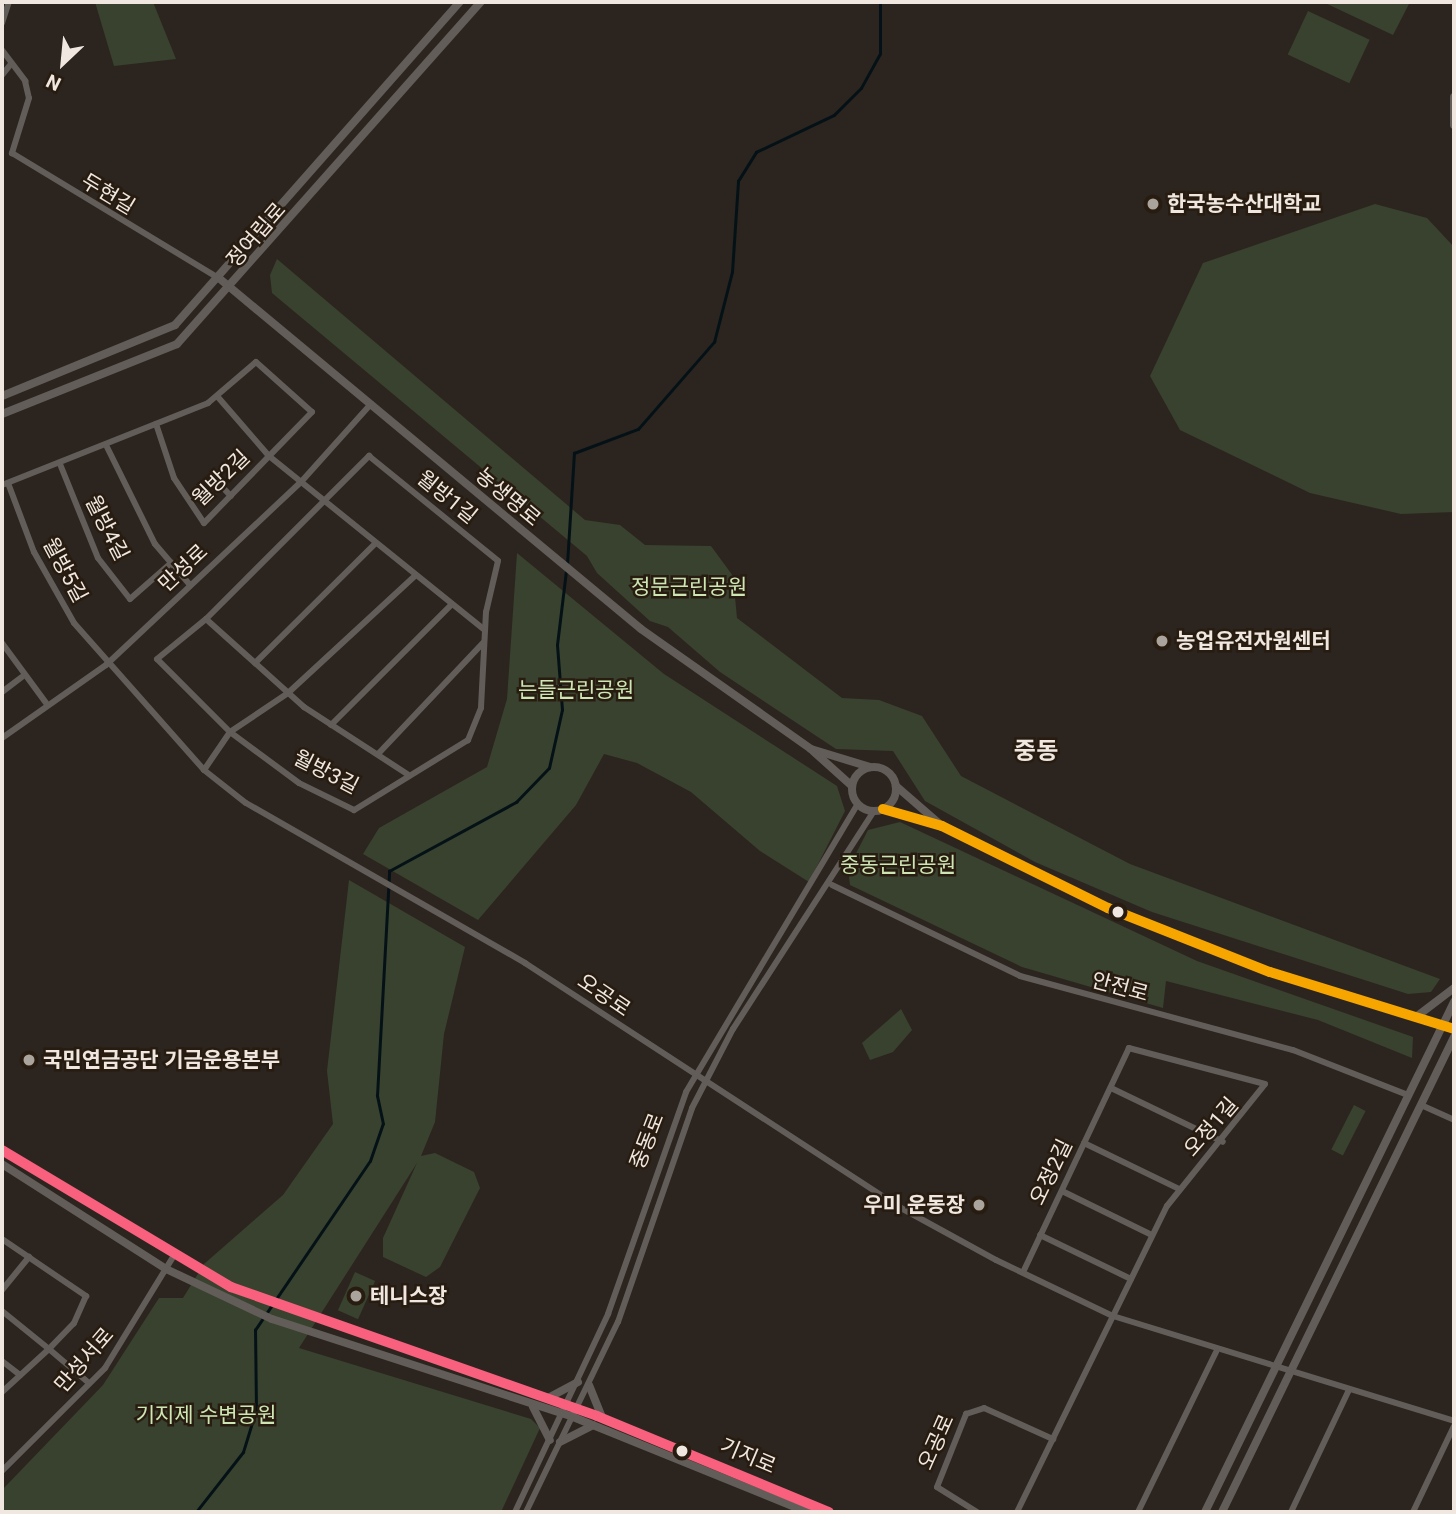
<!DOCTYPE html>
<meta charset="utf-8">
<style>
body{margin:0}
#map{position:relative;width:1456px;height:1514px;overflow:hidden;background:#2c251f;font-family:Roboto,"Noto Sans KR",sans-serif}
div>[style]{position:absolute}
.green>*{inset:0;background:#39422e;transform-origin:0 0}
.stream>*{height:2.5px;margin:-1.25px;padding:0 1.25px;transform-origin:1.25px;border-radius:1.25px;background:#041217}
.minor>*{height:6px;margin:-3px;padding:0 3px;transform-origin:3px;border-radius:3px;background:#625d58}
.tertiary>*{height:8px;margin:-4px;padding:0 4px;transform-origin:4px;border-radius:4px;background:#625d58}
.tertiary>.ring{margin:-4px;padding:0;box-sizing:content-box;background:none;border:8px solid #625d58;border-radius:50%}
.bus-1>*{height:10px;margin:-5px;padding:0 5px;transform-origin:5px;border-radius:5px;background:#f7a600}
.bus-2>*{height:10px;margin:-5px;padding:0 5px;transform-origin:5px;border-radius:5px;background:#f8607d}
.dots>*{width:19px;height:19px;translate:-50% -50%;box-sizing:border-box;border:4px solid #281c10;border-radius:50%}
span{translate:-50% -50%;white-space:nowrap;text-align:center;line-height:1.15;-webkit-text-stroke:5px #281c10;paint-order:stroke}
.street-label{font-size:21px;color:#f0e8e0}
.poi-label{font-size:21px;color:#f0e8e0;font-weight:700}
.left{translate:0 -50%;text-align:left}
.right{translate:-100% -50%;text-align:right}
.park-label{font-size:21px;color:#cde6b3}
.quarter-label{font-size:24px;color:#f0e8e0;font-weight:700}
.frame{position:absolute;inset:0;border:4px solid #f0e8e0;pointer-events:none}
.north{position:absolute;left:28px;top:28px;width:70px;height:70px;-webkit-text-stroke:5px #281c10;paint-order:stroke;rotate:206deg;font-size:19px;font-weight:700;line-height:28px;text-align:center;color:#f0e8e0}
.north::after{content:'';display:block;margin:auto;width:24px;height:32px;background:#f0e8e0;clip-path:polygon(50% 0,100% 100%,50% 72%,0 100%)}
</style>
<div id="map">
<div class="green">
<i style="clip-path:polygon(95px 2px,153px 2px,176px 59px,114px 66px)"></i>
<i style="clip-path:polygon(1323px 2px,1410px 2px,1393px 35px)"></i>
<i style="left:1308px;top:11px;width:68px;height:48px;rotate:25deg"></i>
<i style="clip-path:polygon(1375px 204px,1427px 218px,1454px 247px,1454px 512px,1401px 514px,1310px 493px,1180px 430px,1150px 376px,1203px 263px)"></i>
<i style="clip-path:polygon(277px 259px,585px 520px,620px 525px,645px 545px,711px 546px,733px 576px,737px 618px,842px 698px,879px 700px,922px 716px,961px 776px,1130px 864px,1440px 979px,1431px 992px,1408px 994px,1152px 912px,1035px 862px,925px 801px,893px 751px,836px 749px,720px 672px,668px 627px,650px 621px,597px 573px,587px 556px,272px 293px,270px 275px)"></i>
<i style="clip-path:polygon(517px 553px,664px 674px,837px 786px,845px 811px,809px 882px,760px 851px,691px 792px,637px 763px,604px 754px,576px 805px,478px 920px,363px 854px,379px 828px,487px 767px,507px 699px)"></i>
<i style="clip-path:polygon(900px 822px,1197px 961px,1413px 1037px,1412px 1058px,1318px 1020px,1166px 981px,1163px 1008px,1022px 967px,850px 885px,848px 869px,868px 830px)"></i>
<i style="clip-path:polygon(349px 880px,465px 947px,444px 1034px,435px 1122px,421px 1156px,435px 1153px,474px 1172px,480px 1188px,440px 1267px,426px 1277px,383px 1257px,383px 1238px,417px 1163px,299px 1348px,531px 1419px,540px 1428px,501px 1512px,2px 1512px,2px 1490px,103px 1385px,159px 1298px,183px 1298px,204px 1264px,283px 1195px,333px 1124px,327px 1071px)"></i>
<i style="clip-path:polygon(901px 1009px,912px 1030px,893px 1052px,870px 1060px,862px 1043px)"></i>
<i style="left:1354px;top:1105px;width:13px;height:50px;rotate:27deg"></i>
<i style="left:355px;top:1272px;width:22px;height:42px;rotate:24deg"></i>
</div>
<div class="stream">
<i style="left:567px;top:564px;width:111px;rotate:-86.4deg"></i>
<i style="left:574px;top:453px;width:68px;rotate:-20.6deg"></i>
<i style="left:638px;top:429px;width:116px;rotate:-48.9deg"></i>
<i style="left:714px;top:342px;width:72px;rotate:-75.6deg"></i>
<i style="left:732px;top:272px;width:91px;rotate:-86.2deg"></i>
<i style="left:738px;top:181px;width:34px;rotate:-58deg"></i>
<i style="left:756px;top:152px;width:86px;rotate:-25.4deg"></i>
<i style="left:834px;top:115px;width:38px;rotate:-45deg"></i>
<i style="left:861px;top:88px;width:39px;rotate:-61deg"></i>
<i style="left:880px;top:54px;width:52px;rotate:-90deg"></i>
<i style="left:196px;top:1512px;width:76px;rotate:-51.9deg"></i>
<i style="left:243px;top:1452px;width:44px;rotate:-72.8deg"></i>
<i style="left:256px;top:1410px;width:80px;rotate:-90.7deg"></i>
<i style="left:255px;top:1330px;width:204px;rotate:-55.8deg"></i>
<i style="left:370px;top:1161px;width:39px;rotate:-71deg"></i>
<i style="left:383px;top:1124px;width:29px;rotate:-102deg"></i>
<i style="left:377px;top:1096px;width:225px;rotate:-86.9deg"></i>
<i style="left:389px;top:871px;width:145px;rotate:-28.5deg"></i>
<i style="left:516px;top:802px;width:47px;rotate:-45.9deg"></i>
<i style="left:549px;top:768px;width:59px;rotate:-77.4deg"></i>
<i style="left:562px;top:710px;width:65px;rotate:-94.4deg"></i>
<i style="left:557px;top:645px;width:75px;rotate:-83.1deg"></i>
</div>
<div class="minor">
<i style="left:2px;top:23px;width:22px;rotate:-72deg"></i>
<i style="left:2px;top:50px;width:39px;rotate:53deg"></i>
<i style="left:25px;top:81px;width:17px;rotate:77deg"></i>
<i style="left:29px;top:98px;width:58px;rotate:107.2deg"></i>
<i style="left:12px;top:153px;width:243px;rotate:31.2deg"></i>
<i style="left:2px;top:75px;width:14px;rotate:-51deg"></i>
<i style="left:217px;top:396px;width:79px;rotate:49.1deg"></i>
<i style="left:269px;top:456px;width:277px;rotate:38.9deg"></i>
<i style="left:107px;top:447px;width:108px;rotate:63.7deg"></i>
<i style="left:155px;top:544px;width:54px;rotate:49.5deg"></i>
<i style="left:369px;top:456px;width:166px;rotate:39.1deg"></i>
<i style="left:498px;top:561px;width:52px;rotate:103.2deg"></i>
<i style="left:486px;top:612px;width:96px;rotate:93deg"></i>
<i style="left:481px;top:708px;width:35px;rotate:112deg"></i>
<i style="left:468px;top:740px;width:134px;rotate:148.4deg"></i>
<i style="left:354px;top:810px;width:61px;rotate:-153.9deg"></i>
<i style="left:299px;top:783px;width:86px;rotate:-143.5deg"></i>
<i style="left:230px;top:732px;width:103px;rotate:-135deg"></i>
<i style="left:157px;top:659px;width:63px;rotate:-39.2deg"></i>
<i style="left:206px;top:619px;width:231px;rotate:-45deg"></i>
<i style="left:60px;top:464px;width:101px;rotate:68deg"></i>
<i style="left:98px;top:558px;width:52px;rotate:52deg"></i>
<i style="left:130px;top:599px;width:55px;rotate:-41.3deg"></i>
<i style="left:213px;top:477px;width:26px;rotate:47deg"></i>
<i style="left:8px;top:483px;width:74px;rotate:69.4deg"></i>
<i style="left:34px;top:552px;width:81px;rotate:60.6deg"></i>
<i style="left:74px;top:623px;width:196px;rotate:48.5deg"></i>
<i style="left:204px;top:770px;width:53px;rotate:38.2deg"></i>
<i style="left:246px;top:803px;width:322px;rotate:29.8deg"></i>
<i style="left:525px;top:963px;width:449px;rotate:33.1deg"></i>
<i style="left:901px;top:1208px;width:108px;rotate:28.7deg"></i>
<i style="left:996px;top:1260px;width:130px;rotate:25.6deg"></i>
<i style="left:1113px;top:1316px;width:357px;rotate:17.1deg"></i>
<i style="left:2px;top:485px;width:222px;rotate:-21.7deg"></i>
<i style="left:208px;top:403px;width:63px;rotate:-40.5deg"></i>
<i style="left:256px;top:362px;width:75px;rotate:41.8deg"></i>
<i style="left:312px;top:412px;width:155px;rotate:134.2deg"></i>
<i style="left:204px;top:523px;width:54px;rotate:-123.7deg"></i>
<i style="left:174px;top:478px;width:57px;rotate:-108.4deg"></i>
<i style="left:206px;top:619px;width:132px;rotate:41.9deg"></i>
<i style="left:304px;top:707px;width:123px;rotate:33deg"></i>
<i style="left:2px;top:643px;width:74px;rotate:53.7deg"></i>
<i style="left:255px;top:663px;width:170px;rotate:-44.8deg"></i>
<i style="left:2px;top:692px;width:25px;rotate:-37deg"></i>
<i style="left:331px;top:725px;width:171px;rotate:-45deg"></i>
<i style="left:2px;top:738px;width:127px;rotate:-35.1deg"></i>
<i style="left:106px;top:665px;width:267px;rotate:-43.2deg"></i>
<i style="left:301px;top:482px;width:105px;rotate:-48.1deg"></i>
<i style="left:378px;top:754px;width:154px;rotate:-46.6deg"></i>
<i style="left:204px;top:770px;width:46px;rotate:-55.6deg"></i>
<i style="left:230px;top:732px;width:70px;rotate:-33.9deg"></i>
<i style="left:288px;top:693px;width:174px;rotate:-42.7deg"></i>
<i style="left:832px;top:885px;width:209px;rotate:25.8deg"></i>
<i style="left:1020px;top:976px;width:283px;rotate:15.2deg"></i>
<i style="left:1293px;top:1050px;width:123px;rotate:21.4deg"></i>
<i style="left:1111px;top:1088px;width:124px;rotate:25.7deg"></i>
<i style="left:1421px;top:1105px;width:36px;rotate:24deg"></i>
<i style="left:1084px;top:1143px;width:106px;rotate:25.8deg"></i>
<i style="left:1062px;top:1191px;width:100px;rotate:26.1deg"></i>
<i style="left:1040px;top:1235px;width:101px;rotate:25.8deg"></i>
<i style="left:2px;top:1239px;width:102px;rotate:34.2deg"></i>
<i style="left:86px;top:1296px;width:30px;rotate:114deg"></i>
<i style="left:74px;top:1323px;width:36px;rotate:134deg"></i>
<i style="left:49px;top:1349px;width:60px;rotate:-141deg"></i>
<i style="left:2px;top:1290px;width:43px;rotate:-50.7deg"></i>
<i style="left:2px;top:1361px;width:23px;rotate:38deg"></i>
<i style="left:2px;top:1392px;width:64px;rotate:-42.5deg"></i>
<i style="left:49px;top:1349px;width:52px;rotate:40.4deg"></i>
<i style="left:2px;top:1471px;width:146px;rotate:-45deg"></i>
<i style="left:105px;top:1368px;width:130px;rotate:-58.5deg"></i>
<i style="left:515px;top:1512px;width:219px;rotate:-64.8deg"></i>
<i style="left:608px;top:1314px;width:235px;rotate:-70.6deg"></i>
<i style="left:686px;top:1092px;width:335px;rotate:-59.2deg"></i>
<i style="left:526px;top:1512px;width:211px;rotate:-64.2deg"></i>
<i style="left:618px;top:1322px;width:226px;rotate:-70.9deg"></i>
<i style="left:692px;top:1108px;width:89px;rotate:-62.6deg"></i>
<i style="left:733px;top:1029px;width:260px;rotate:-57.1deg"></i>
<i style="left:977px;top:1512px;width:47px;rotate:-148deg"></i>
<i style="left:937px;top:1487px;width:79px;rotate:-68.3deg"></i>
<i style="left:966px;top:1414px;width:19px;rotate:-18deg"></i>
<i style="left:984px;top:1408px;width:76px;rotate:24.2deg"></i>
<i style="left:1017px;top:1512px;width:341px;rotate:-63.9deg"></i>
<i style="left:1167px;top:1206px;width:156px;rotate:-51.2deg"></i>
<i style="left:1265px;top:1084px;width:141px;rotate:-165.2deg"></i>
<i style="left:1129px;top:1048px;width:248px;rotate:115.3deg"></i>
<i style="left:1138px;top:1512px;width:178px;rotate:-64deg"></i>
<i style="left:1291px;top:1512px;width:135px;rotate:-64.6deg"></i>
<i style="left:1413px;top:1512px;width:95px;rotate:-64.5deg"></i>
</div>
<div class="tertiary">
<i style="left:1454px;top:97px;width:28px;rotate:90deg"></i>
<i style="left:220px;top:279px;width:547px;rotate:39.74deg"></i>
<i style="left:641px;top:629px;width:208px;rotate:35.2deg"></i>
<i style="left:811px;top:749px;width:62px;rotate:17deg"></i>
<i style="left:2px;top:396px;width:187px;rotate:-22.3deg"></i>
<i style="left:175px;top:325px;width:431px;rotate:-48.6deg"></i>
<i style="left:2px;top:414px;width:188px;rotate:-21.8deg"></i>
<i style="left:177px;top:344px;width:458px;rotate:-48.4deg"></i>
<i style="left:813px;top:751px;width:52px;rotate:41.9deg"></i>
<i class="ring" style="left:852px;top:767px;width:36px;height:36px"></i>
<i style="left:896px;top:786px;width:61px;rotate:41deg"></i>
<i style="left:883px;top:809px;width:61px;rotate:16.1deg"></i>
<i style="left:942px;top:826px;width:185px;rotate:26.3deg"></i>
<i style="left:1108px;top:908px;width:174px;rotate:21.6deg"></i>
<i style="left:1270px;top:972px;width:193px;rotate:17.2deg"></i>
<i style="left:1416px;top:1017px;width:48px;rotate:-37.3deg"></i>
<i style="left:2px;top:1150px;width:267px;rotate:30.9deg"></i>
<i style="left:231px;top:1287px;width:388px;rotate:19.4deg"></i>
<i style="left:597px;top:1416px;width:251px;rotate:22.5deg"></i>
<i style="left:2px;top:1164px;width:195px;rotate:32.6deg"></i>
<i style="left:166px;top:1269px;width:117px;rotate:25.3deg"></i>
<i style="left:272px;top:1319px;width:317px;rotate:18deg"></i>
<i style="left:573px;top:1417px;width:253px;rotate:22.1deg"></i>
<i style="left:589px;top:1385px;width:35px;rotate:68deg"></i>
<i style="left:548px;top:1398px;width:34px;rotate:-28deg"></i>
<i style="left:533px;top:1407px;width:37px;rotate:63deg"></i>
<i style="left:560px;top:1442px;width:37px;rotate:-27deg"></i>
<i style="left:1205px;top:1512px;width:568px;rotate:-63.98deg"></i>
<i style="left:1222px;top:1512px;width:529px;rotate:-63.97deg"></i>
</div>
<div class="bus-1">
<i style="left:883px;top:809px;width:61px;rotate:16.1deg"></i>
<i style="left:942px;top:826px;width:185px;rotate:26.3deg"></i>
<i style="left:1108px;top:908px;width:174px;rotate:21.6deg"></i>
<i style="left:1270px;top:972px;width:193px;rotate:17.2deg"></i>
</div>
<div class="bus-2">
<i style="left:2px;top:1150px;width:267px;rotate:30.9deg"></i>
<i style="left:231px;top:1287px;width:388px;rotate:19.4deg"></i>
<i style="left:597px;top:1416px;width:251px;rotate:22.5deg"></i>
</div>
<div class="dots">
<i style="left:1153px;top:204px;background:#aba49c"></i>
<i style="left:1162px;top:641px;background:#aba49c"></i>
<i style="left:1118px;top:912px;background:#f0e8e0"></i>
<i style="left:29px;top:1060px;background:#aba49c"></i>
<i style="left:979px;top:1205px;background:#aba49c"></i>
<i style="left:356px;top:1296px;background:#aba49c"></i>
<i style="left:682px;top:1451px;background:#f0e8e0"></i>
</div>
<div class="street-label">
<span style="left:108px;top:194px;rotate:31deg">두현길</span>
<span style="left:256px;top:235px;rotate:-49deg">정여립로</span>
<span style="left:221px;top:478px;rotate:-44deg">월방2길</span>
<span style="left:447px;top:497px;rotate:39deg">월방1길</span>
<span style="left:508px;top:497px;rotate:40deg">농생명로</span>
<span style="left:107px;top:528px;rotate:63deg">월방4길</span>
<span style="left:183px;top:568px;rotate:-43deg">만성로</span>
<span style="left:65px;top:570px;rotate:62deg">월방5길</span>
<span style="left:326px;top:772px;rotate:27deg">월방3길</span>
<span style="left:1120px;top:987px;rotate:15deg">안전로</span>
<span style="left:604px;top:995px;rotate:34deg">오공로</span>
<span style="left:1211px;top:1127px;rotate:-49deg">오정1길</span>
<span style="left:647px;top:1141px;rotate:-69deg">중동로</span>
<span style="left:1051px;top:1172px;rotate:-64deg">오정2길</span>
<span style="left:84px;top:1360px;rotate:-49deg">만성서로</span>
<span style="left:936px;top:1442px;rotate:-66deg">오공로</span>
<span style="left:748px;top:1456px;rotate:23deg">기지로</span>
</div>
<div class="poi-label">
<span class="left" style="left:1167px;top:204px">한국농수산대학교</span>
<span class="left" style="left:1176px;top:641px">농업유전자원센터</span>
<span class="left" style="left:43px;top:1060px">국민연금공단 기금운용본부</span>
<span class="right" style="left:965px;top:1205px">우미 운동장</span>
<span class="left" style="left:370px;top:1296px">테니스장</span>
</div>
<div class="park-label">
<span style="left:689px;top:587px">정문근린공원</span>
<span style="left:576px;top:690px">는들근린공원</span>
<span style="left:898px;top:865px">중동근린공원</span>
<span style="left:206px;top:1415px">기지제 수변공원</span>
</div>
<div class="quarter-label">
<span style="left:1036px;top:752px">중동</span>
</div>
<div class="frame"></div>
<div class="north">N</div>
</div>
